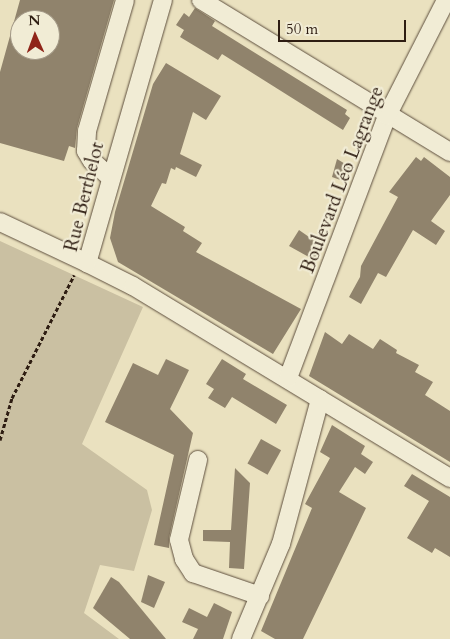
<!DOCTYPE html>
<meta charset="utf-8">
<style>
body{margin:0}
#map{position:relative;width:450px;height:639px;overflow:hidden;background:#eae1bf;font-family:Cardo,serif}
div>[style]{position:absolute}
.green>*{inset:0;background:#cac0a2}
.building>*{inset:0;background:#90836c;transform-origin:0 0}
.path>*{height:3px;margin-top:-1.5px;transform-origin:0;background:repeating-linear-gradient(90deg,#2e1d12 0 4px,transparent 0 6.5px)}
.roads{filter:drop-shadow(0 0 1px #5d4e3d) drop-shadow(0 0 1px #5d4e3d)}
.minor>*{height:18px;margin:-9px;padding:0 9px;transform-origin:9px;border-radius:9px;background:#f1ecd5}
span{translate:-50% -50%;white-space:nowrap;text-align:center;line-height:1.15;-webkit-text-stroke:4.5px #f1ecd5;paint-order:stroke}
.street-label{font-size:19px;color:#2e1d12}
.north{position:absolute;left:10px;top:10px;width:50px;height:50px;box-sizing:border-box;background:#f1ecd5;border:1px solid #a39987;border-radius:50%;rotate:358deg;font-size:14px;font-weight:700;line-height:20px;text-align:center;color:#2e1d12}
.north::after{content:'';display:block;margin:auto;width:18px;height:22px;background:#8f2418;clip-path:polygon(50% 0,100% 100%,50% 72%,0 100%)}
.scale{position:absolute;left:278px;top:20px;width:128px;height:22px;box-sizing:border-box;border:2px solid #2e1d12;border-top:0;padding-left:6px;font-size:15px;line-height:18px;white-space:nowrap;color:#2e1d12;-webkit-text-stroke:4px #f1ecd5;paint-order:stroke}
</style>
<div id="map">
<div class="green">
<i style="clip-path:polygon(0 241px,143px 307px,82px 444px,147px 490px,152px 510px,134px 571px,100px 565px,84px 613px,119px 639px,0 639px)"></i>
</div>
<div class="building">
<i style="clip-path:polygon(evenodd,20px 0,114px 0,77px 128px,75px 148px,69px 146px,64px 161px,0 143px,0 72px,20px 0,20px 20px,50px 20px,50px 50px,20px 50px,20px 20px)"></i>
<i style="clip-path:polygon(195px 8px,215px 21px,212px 26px,347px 110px,345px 114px,350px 118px,343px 130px,222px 54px,218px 60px,180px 37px,184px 30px,176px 25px,184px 13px,189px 17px)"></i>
<i style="clip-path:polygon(166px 63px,221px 96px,206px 120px,193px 112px,180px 154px,202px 165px,196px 177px,176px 167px,175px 170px,171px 168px,166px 184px,162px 183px,151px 206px,185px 227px,183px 231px,202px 243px,196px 252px,301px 309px,273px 354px,118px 262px,110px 238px,115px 212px,153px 84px)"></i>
<i style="clip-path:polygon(416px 157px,421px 161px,424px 157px,450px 177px,450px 195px,431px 221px,445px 231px,436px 245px,413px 230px,386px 277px,378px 273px,361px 304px,349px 297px,360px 277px,361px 266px,398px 197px,389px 192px)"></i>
<i style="clip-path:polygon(337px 159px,352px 168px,346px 182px,332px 177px)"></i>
<i style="clip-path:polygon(299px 230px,322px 246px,316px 261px,289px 246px)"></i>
<i style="clip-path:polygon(325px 332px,342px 344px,349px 334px,373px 349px,380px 339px,397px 350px,396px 353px,419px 365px,415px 372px,433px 382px,425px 395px,450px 411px,450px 462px,309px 376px)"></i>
<i style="clip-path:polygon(166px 359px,189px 370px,170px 409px,193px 433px,169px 538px,169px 548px,154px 545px,174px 455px,105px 422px,133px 363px,158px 375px)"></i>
<i style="clip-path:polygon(222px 359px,246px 374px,243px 379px,287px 405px,276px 424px,232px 397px,225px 408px,208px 398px,214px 389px,206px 384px)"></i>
<i style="clip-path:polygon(332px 425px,365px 446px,361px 454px,373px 462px,365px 474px,355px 467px,339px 492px,366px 508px,303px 639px,275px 639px,261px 631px,312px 508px,305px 504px,330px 458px,320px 452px)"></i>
<i style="left:261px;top:439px;width:23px;height:28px;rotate:29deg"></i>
<i style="clip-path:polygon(235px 468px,250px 483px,244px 569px,229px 568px,230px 542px,203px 541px,203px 530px,231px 530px)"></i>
<i style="clip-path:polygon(412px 474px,450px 497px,450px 557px,435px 548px,432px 553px,407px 538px,429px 501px,404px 486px)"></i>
<i style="clip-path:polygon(148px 575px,165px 582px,154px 608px,141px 602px)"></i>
<i style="clip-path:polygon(111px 577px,119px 582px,166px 639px,130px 639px,93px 608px)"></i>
<i style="clip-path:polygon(214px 603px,232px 612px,223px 639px,193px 639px,198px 629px,182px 622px,189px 608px,207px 617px)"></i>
</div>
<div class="path">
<i style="left:0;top:440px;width:44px;rotate:-74.1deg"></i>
<i style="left:12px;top:398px;width:138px;rotate:-63.2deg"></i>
</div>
<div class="roads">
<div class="minor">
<i style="left:163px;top:0;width:274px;rotate:106.1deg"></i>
<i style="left:87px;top:263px;width:51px;rotate:26.6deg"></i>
<i style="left:133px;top:286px;width:371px;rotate:31.2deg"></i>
<i style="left:201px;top:0;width:292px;rotate:31.4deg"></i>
<i style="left:111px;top:178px;width:25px;rotate:-138deg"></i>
<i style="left:92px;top:161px;width:12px;rotate:-121deg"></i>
<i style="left:86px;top:151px;width:20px;rotate:-87deg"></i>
<i style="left:87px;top:131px;width:136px;rotate:-73.8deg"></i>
<i style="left:0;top:222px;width:96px;rotate:25.2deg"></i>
<i style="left:288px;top:378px;width:280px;rotate:-69.3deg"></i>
<i style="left:387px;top:116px;width:130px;rotate:-63deg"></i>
<i style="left:198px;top:460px;width:82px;rotate:103.4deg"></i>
<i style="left:179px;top:540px;width:20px;rotate:75deg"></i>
<i style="left:184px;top:559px;width:17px;rotate:57deg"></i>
<i style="left:193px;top:573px;width:71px;rotate:18.9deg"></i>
<i style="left:241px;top:639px;width:103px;rotate:-67.2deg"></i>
<i style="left:281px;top:544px;width:150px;rotate:-74.9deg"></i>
</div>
</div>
<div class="street-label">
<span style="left:343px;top:180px;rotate:-69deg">Boulevard Léo Lagrange</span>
<span style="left:85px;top:197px;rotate:-76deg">Rue Berthelot</span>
</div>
<div class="north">N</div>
<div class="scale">50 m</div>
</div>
